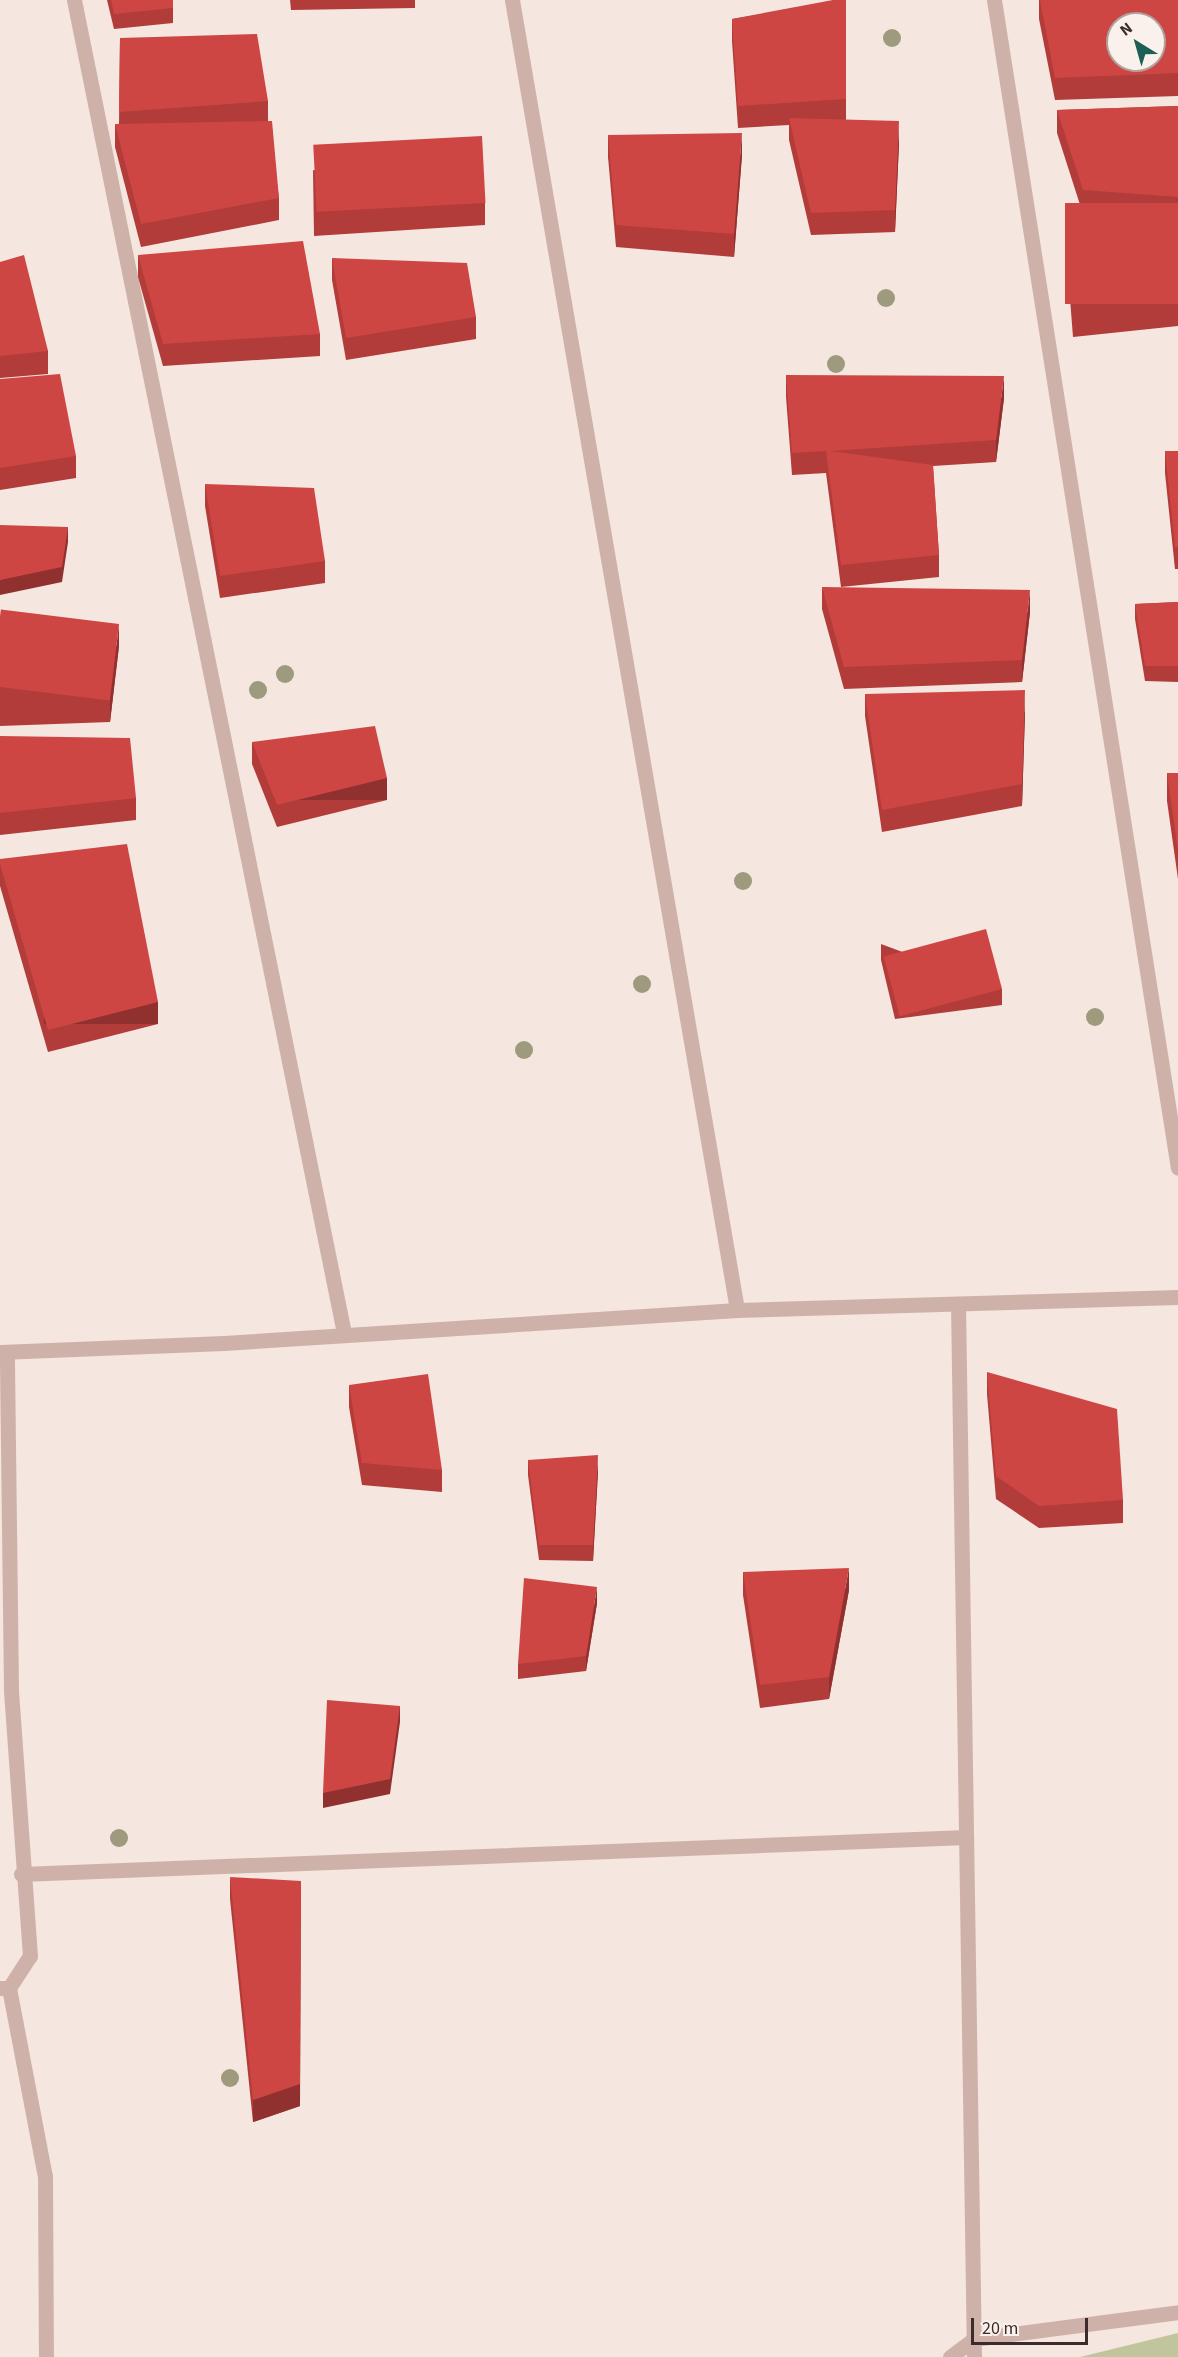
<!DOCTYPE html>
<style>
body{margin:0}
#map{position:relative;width:1178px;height:2357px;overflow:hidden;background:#f5e6df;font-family:"Source Sans 3",sans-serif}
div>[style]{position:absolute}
.green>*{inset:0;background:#c1c59e}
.minor>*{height:15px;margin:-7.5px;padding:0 7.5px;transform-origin:7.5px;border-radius:7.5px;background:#ceb2aa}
.tertiary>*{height:15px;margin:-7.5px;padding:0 7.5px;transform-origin:7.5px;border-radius:7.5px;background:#ceb2aa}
.trees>*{width:18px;height:18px;margin:-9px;border-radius:50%;background:#9d9a7d}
.wall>*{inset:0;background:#b13c3a}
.shaded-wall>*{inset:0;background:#903130;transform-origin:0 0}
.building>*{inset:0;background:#ce4644;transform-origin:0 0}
span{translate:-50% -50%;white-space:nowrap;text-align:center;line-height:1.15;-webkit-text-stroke:6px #fbf1ec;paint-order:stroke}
.north{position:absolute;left:1106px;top:12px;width:60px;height:60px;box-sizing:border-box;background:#fbf1ec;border:2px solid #aea29e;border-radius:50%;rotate:323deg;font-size:16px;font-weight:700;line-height:24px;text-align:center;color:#3b2b2a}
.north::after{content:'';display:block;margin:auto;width:21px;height:27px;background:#1c6055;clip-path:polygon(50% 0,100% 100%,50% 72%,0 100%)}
.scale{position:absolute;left:971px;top:2318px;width:117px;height:27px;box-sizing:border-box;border:3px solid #3b2b2a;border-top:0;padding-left:8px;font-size:18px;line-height:21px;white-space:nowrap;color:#3b2b2a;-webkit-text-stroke:4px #fbf1ec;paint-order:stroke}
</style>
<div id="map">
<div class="green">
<i style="clip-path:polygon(1178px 2333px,1178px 2357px,1080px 2357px)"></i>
</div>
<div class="minor">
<i style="left:74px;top:0;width:1360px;rotate:78.55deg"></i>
<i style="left:512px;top:0;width:1329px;rotate:80.25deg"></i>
<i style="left:994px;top:0;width:1182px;rotate:81.05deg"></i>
<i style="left:958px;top:1304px;width:1053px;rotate:89.13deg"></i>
<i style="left:21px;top:1874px;width:946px;rotate:-2.24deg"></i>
<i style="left:0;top:1988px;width:9px"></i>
<i style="left:9px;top:1988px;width:38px;rotate:-57deg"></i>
<i style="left:30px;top:1956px;width:267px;rotate:-94.1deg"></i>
<i style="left:11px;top:1690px;width:338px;rotate:-90.7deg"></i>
<i style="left:9px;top:1988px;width:191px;rotate:79.2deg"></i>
<i style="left:45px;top:2176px;width:181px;rotate:89.7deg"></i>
<i style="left:950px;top:2357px;width:30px;rotate:-37deg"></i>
<i style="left:974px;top:2339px;width:206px;rotate:-7.5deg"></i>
</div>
<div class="tertiary">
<i style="left:0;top:1352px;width:224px;rotate:-2.3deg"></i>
<i style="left:224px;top:1343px;width:514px;rotate:-3.68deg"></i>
<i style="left:737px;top:1310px;width:441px;rotate:-1.7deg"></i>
</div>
<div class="trees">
<i style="left:892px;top:38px"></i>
<i style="left:886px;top:298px"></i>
<i style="left:836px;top:364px"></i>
<i style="left:285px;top:674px"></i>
<i style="left:258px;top:690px"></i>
<i style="left:743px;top:881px"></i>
<i style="left:642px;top:984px"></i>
<i style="left:1095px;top:1017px"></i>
<i style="left:524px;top:1050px"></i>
<i style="left:119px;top:1838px"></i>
<i style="left:230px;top:2078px"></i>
</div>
<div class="wall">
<i style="clip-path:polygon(107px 0,173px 0,173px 23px,114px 29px)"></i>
<i style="clip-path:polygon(290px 0,415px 0,415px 8px,291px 10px)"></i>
<i style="clip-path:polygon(846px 0,846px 120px,899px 143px,895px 232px,811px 235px,789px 140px,789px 125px,738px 128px,732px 41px,732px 19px)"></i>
<i style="clip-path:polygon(1039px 0,1178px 0,1178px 96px,1055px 100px,1039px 19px)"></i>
<i style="clip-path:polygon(120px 38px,268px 101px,268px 121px,279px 198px,279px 220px,141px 247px,115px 147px,115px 124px,119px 124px)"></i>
<i style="clip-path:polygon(1178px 106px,1178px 326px,1073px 337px,1065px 234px,1065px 212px,1082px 211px,1057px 133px,1057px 110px)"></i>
<i style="clip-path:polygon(608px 135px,742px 155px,734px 257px,616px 247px,608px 157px)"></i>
<i style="clip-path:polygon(313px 170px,485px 203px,485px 225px,314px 236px)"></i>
<i style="clip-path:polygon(138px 255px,320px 334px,320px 356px,163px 366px,138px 277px)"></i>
<i style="clip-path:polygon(332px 258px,476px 317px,476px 339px,346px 360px,332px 280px)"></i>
<i style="clip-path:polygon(0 262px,48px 351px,48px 374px,0 378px)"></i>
<i style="clip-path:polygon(786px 375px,1004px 398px,996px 462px,933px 466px,939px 555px,939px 577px,841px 587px,826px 473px,792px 475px,786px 397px)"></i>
<i style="clip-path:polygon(0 379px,76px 456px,76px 478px,0 490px)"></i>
<i style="clip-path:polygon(1165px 451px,1178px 451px,1178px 569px,1175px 569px,1165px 473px)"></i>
<i style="clip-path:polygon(205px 484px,325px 561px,325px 583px,220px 598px,205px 506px)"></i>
<i style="clip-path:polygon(822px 587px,1030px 612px,1022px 682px,844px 689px,822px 609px)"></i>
<i style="clip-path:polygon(1178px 602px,1178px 682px,1145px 681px,1135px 619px,1135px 604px)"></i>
<i style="clip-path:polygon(0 626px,119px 646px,110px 722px,0 726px)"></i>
<i style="clip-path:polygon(865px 694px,1025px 712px,1022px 806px,882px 832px,865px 716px)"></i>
<i style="clip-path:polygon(0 736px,136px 798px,136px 820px,0 835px)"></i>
<i style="clip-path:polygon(252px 742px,387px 800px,277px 827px,252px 764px)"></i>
<i style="clip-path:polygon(1167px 773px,1178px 773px,1178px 879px,1167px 801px)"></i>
<i style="clip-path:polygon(0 859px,158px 1024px,48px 1052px,0 886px)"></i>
<i style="clip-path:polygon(881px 944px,1002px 989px,1002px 1005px,895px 1019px,881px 960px)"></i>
<i style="clip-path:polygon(987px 1372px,1123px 1500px,1123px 1523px,1039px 1528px,996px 1499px,987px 1394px)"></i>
<i style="clip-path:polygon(349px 1385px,442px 1470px,442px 1492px,362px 1485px,349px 1407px)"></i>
<i style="clip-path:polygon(528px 1460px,598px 1471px,593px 1561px,539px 1560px,528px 1475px)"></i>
<i style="clip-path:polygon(743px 1572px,849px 1590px,829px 1699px,760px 1708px,743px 1595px)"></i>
<i style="clip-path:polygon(597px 1603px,586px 1671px,518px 1679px,518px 1664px)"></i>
<i style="clip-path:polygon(230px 1877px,300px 2106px,253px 2122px,230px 1899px)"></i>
</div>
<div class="shaded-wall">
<i style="clip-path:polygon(899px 121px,899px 143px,895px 232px,895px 210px)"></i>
<i style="clip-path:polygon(742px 133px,742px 155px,734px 257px,734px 234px)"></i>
<i style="clip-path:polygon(1004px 376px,1004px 398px,996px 462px,996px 440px)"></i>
<i style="clip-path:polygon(68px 527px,68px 542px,62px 582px,0 595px,0 580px)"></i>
<i style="clip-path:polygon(1030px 590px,1030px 612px,1022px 682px,1022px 660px)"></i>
<i style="clip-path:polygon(119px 624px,119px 646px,110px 722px,110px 700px)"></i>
<i style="clip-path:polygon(1025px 690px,1025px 712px,1022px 806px,1022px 784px)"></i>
<i style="left:387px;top:778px;width:22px;height:113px;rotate:90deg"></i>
<i style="left:158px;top:1002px;width:22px;height:114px;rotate:90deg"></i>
<i style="clip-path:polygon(598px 1455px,598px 1471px,593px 1561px,593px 1545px)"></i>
<i style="clip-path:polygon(849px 1568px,849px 1590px,829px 1699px,829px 1677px)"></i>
<i style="clip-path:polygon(597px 1587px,597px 1603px,586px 1671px,586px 1656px)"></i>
<i style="clip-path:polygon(400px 1706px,400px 1722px,390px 1794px,323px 1808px,323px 1793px)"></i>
<i style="clip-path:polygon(301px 1881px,300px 2106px,253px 2122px,253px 2100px)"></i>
</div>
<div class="building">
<i style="clip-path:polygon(111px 0,173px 0,173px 8px,114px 14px)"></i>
<i style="clip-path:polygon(833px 0,846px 0,846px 99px,738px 106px,732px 19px)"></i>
<i style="clip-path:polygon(evenodd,1040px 0,1178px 0,1178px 73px,1055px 78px,1040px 0,1118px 24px,1154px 24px,1154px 60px,1118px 60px,1118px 24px)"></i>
<i style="clip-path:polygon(257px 34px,268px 101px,119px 112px,120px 38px)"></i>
<i style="clip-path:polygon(1178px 106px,1178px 197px,1083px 190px,1057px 110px)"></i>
<i style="clip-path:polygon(789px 118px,899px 121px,895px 210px,811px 213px)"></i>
<i style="clip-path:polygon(272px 121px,279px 198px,141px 224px,115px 124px)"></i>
<i style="clip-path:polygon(742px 133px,734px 234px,616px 225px,608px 135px)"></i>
<i style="left:482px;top:136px;width:67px;height:169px;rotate:87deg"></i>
<i style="left:1178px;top:203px;width:101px;height:113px;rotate:90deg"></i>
<i style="clip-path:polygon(303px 241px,320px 334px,163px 344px,138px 255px)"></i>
<i style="clip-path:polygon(24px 255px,48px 351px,0 356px,0 262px)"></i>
<i style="clip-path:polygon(332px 258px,467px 263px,476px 317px,346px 338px)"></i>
<i style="clip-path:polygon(60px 374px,76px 456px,0 468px,0 379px)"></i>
<i style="clip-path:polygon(786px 375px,1004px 376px,996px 440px,830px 451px,933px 465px,939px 555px,841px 565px,826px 451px,792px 453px)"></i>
<i style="clip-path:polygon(1165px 451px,1178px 451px,1178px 547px,1175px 547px)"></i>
<i style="clip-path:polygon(205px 484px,314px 488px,325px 561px,220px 576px)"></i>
<i style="clip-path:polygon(0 525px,68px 527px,62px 567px,0 580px)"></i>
<i style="clip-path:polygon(822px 587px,1030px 590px,1022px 660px,844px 667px)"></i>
<i style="clip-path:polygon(1178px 602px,1178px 666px,1145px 666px,1135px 604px)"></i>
<i style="left:119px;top:624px;width:77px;height:119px;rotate:97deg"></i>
<i style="clip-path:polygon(1025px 690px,1022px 784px,882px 810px,865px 694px)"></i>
<i style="clip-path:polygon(375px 726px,387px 778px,277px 805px,252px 742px)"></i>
<i style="clip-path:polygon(0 736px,130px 738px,136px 798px,0 813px)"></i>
<i style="clip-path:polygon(1167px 773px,1178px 773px,1178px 851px)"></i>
<i style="clip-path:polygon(127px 844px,158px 1002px,48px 1030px,0 864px,0 859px)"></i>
<i style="left:986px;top:929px;width:62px;height:106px;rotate:75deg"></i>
<i style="clip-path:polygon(987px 1372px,1117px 1409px,1123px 1500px,1039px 1506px,996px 1476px)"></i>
<i style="clip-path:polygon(428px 1374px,442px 1470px,362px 1463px,349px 1385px)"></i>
<i style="clip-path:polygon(598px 1455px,593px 1545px,539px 1545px,528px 1460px)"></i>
<i style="clip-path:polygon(849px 1568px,829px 1677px,760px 1685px,743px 1572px)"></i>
<i style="clip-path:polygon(524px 1578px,597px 1587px,586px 1656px,518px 1664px)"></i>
<i style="clip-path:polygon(327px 1700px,400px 1706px,390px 1779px,323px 1793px)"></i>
<i style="clip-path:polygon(230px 1877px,301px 1881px,300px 2084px,253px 2100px)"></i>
</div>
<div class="north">N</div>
<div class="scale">20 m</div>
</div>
